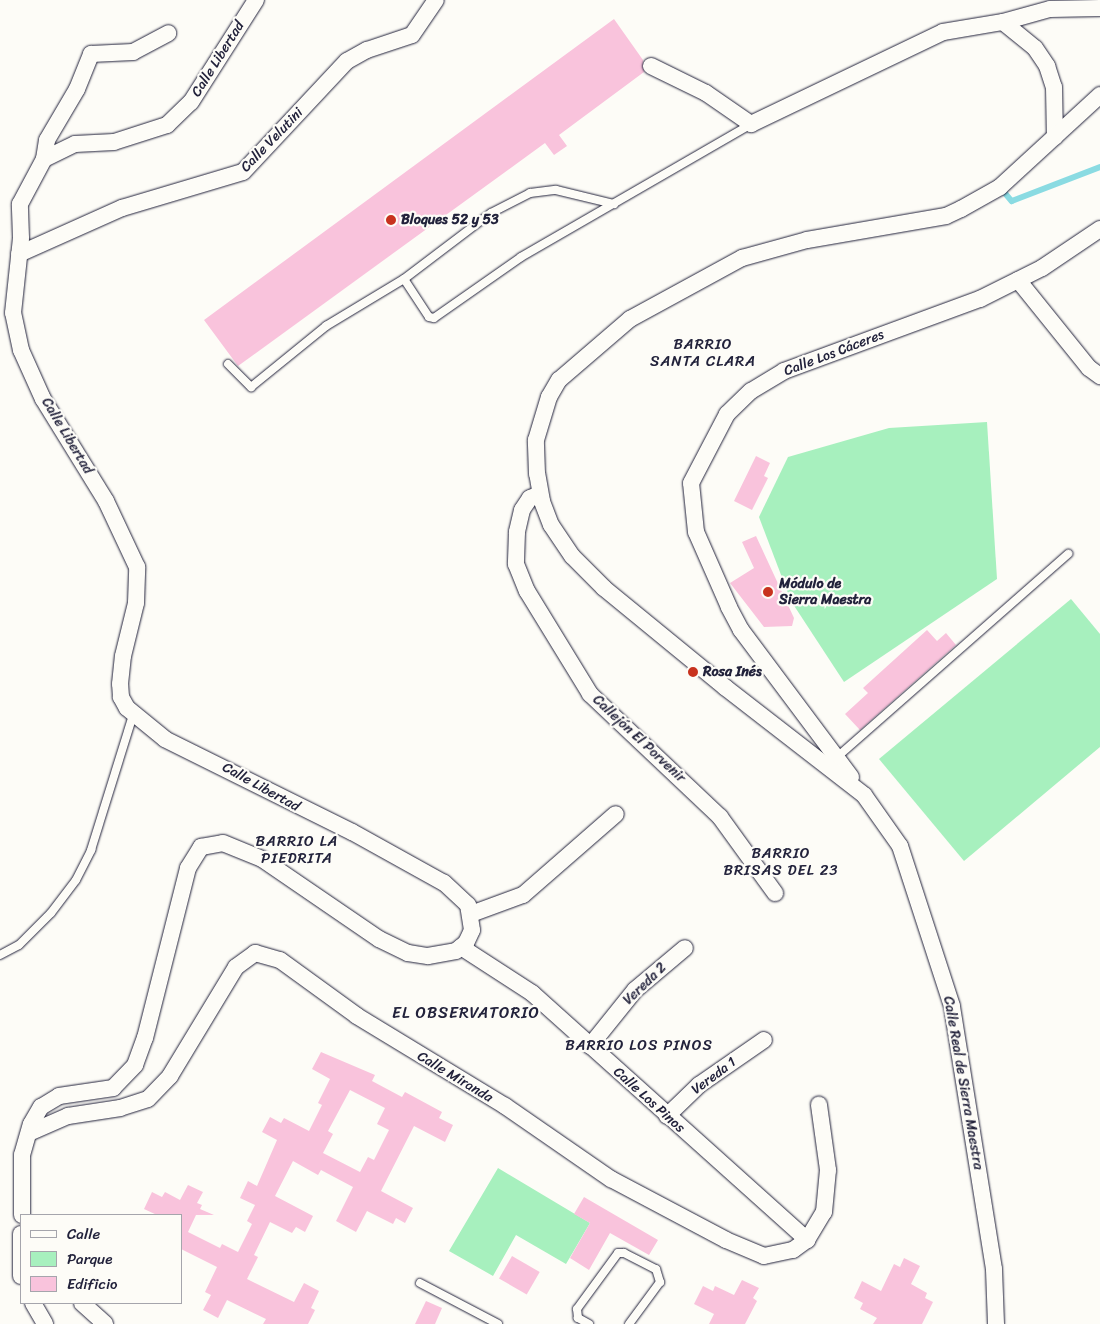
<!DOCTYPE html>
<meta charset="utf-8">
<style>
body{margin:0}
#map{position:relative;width:1100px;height:1324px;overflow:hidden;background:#fdfcf7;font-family:Sriracha,sans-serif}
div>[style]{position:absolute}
.green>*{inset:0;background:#a7f0be}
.stream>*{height:5.5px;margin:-2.75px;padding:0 2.75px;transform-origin:2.75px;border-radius:2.75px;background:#8adbe2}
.building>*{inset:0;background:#f9c3dc;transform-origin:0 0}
.roads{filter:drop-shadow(0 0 1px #22223b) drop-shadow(0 0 1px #22223b)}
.service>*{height:8px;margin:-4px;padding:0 4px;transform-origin:4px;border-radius:4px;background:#fdfcf7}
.minor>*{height:16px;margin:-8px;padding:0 8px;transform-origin:8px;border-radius:8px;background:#fdfcf7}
.dots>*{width:14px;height:14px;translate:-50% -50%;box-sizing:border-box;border:2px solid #fdfcf7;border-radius:50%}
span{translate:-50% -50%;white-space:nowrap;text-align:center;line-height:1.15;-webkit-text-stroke:4.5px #fdfcf7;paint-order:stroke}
.street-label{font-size:14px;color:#22223b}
.poi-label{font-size:14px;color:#22223b;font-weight:700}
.left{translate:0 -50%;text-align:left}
.neighbourhood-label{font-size:15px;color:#22223b;letter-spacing:1px}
.quarter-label{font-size:16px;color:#22223b;letter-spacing:1px}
.legend{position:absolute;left:20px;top:1214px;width:162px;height:90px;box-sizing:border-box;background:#fdfcf7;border:1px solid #a5a5ac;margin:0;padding:6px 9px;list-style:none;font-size:15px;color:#22223b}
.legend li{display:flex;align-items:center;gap:10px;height:25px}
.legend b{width:25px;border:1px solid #a5a5ac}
</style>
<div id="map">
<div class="green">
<i style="clip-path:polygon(987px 422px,997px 579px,844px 682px,791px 601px,759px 517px,788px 457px,889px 428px)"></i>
<i style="clip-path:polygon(1071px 599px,1100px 634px,1100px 747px,964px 861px,879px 759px)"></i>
<i style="clip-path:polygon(498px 1168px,590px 1223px,566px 1264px,516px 1235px,493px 1276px,449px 1251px)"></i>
</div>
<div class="stream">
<i style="left:1001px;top:188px;width:17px;rotate:50deg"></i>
<i style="left:1012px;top:201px;width:94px;rotate:-21.1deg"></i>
</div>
<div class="building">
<i style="clip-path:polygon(614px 19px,643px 60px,644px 72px,559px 135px,567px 146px,554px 155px,545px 143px,238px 366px,204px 320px)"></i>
<i style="clip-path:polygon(756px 456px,770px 463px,764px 476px,768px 478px,752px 510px,734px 501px)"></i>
<i style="clip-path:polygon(756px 536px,794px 618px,792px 626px,764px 627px,730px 583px,754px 568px,742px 542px)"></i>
<i style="clip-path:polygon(927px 630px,937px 641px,946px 633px,956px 645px,860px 730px,845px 714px,868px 693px,863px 688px)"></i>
<i style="clip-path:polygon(evenodd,321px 1052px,375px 1075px,372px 1081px,402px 1097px,405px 1092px,442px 1112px,439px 1118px,453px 1125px,445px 1142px,414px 1126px,381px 1191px,413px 1208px,405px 1223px,396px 1218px,393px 1224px,367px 1211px,356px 1232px,336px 1221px,353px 1187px,321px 1170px,318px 1175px,293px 1161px,275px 1196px,313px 1216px,305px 1232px,296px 1227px,292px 1233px,270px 1222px,254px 1255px,258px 1257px,247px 1279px,294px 1302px,304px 1283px,319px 1291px,311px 1308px,315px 1310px,308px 1324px,263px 1324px,266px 1319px,227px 1300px,218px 1318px,203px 1310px,211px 1295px,205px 1292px,217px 1267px,181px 1249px,181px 1215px,157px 1215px,144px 1209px,152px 1192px,162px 1197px,165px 1192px,180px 1200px,188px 1185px,203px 1192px,197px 1203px,202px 1205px,200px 1209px,214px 1215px,196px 1215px,188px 1232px,220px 1248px,222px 1244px,238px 1252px,252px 1224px,247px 1221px,255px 1205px,240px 1198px,248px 1181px,257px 1186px,277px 1140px,262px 1132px,270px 1117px,281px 1123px,284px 1118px,309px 1131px,322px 1105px,318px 1103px,330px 1079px,312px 1069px,321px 1052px,350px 1090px,385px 1108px,377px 1124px,389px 1130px,374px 1160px,368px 1157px,360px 1172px,323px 1153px,333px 1134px,328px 1131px,350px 1090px)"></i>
<i style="clip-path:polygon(584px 1197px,658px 1240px,649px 1255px,610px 1233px,589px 1270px,570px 1258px,590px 1223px,574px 1214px)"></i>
<i style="left:512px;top:1256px;width:32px;height:26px;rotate:30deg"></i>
<i style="clip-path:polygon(904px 1258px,920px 1266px,911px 1284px,927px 1293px,925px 1298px,933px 1302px,922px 1324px,873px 1324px,877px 1318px,860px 1309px,863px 1303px,854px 1298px,862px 1281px,881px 1291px,894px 1264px,900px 1267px)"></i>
<i style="clip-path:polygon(742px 1280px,759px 1288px,753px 1298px,757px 1301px,745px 1324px,709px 1324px,714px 1314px,694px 1304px,703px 1286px,713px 1291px,715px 1286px,734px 1295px)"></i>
<i style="clip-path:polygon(426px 1301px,442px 1308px,435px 1324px,415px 1324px)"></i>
</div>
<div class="roads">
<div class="service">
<i style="left:404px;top:279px;width:45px;rotate:56.7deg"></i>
<i style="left:429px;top:317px;width:5px;rotate:11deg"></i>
<i style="left:434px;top:318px;width:106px;rotate:-35deg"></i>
<i style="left:521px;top:257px;width:266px;rotate:-30deg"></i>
<i style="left:228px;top:364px;width:33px;rotate:45deg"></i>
<i style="left:251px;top:387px;width:97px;rotate:-39.1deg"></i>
<i style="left:326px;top:326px;width:91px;rotate:-31.1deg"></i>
<i style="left:404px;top:279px;width:109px;rotate:-37.2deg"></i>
<i style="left:491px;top:213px;width:44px;rotate:-27.1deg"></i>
<i style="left:530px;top:193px;width:26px;rotate:-7deg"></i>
<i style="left:556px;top:190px;width:60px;rotate:13.6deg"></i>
<i style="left:837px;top:757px;width:308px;rotate:-41.3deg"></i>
<i style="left:0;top:955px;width:21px;rotate:-28deg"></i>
<i style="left:19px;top:945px;width:45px;rotate:-45deg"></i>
<i style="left:51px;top:913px;width:41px;rotate:-52.9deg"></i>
<i style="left:76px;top:880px;width:34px;rotate:-63deg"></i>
<i style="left:91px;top:850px;width:141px;rotate:-72.7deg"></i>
<i style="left:420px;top:1283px;width:88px;rotate:27.7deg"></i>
<i style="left:589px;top:1324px;width:13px;rotate:-151deg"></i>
<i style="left:578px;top:1318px;width:9px;rotate:-96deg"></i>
<i style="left:577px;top:1309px;width:69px;rotate:-53.8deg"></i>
<i style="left:618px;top:1253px;width:6px"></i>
<i style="left:624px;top:1253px;width:36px;rotate:27deg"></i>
<i style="left:656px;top:1269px;width:14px;rotate:73deg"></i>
<i style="left:660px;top:1282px;width:52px;rotate:126.4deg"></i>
</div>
<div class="minor">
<i style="left:1003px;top:22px;width:41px;rotate:39.1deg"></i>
<i style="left:1035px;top:48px;width:22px;rotate:56deg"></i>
<i style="left:1047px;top:66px;width:22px;rotate:72deg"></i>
<i style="left:1054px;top:87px;width:50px;rotate:88.9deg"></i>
<i style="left:651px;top:66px;width:61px;rotate:26.1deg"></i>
<i style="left:706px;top:93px;width:55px;rotate:34.6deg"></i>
<i style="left:751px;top:124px;width:213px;rotate:-25.6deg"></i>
<i style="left:943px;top:32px;width:61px;rotate:-9.5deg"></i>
<i style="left:1003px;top:22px;width:49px;rotate:-15.5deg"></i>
<i style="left:1050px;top:9px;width:50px;rotate:-1.1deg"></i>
<i style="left:44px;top:159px;width:19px;rotate:-81deg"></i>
<i style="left:47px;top:140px;width:59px;rotate:-59.5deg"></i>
<i style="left:77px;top:89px;width:38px;rotate:-68deg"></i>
<i style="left:91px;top:54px;width:42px;rotate:-2.7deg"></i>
<i style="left:133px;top:52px;width:40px;rotate:-28deg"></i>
<i style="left:19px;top:254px;width:113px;rotate:-24.1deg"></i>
<i style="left:122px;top:208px;width:126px;rotate:-16.6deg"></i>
<i style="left:243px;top:172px;width:152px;rotate:-46.9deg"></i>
<i style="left:347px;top:61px;width:23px;rotate:-29deg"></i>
<i style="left:367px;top:50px;width:47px;rotate:-18.4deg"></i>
<i style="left:412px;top:35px;width:42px;rotate:-55.6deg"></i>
<i style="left:1018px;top:280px;width:113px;rotate:51.1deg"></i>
<i style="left:1089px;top:368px;width:14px;rotate:36deg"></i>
<i style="left:540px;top:494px;width:11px;rotate:158deg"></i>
<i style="left:530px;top:498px;width:14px;rotate:124deg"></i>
<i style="left:522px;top:510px;width:23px;rotate:103deg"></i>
<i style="left:517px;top:532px;width:32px;rotate:92deg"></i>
<i style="left:516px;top:564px;width:29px;rotate:68deg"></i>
<i style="left:527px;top:591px;width:121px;rotate:58.5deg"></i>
<i style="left:590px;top:694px;width:179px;rotate:43.4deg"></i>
<i style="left:720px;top:817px;width:94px;rotate:54.1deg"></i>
<i style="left:851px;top:777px;width:184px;rotate:-126.8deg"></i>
<i style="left:741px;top:630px;width:26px;rotate:-118deg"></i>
<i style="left:729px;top:607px;width:82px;rotate:-113.7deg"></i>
<i style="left:696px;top:532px;width:49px;rotate:-95.8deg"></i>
<i style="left:691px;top:483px;width:78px;rotate:-62.4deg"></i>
<i style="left:727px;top:414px;width:33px;rotate:-44deg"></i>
<i style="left:751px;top:391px;width:39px;rotate:-31deg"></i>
<i style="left:784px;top:371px;width:209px;rotate:-20.2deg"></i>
<i style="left:980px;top:299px;width:69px;rotate:-26.6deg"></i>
<i style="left:1042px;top:268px;width:70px;rotate:-33.9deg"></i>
<i style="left:471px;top:914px;width:55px;rotate:-20.1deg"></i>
<i style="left:523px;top:895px;width:123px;rotate:-41.1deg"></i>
<i style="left:461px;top:947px;width:85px;rotate:32.9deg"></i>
<i style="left:532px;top:993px;width:370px;rotate:41.9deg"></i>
<i style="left:590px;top:1046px;width:72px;rotate:-51.2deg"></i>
<i style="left:635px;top:990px;width:65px;rotate:-40deg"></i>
<i style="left:667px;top:1116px;width:45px;rotate:-44.1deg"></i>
<i style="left:699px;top:1085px;width:79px;rotate:-34.7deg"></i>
<i style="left:29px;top:1133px;width:43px;rotate:-23.6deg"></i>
<i style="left:68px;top:1116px;width:53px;rotate:-8.7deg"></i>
<i style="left:120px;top:1108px;width:29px;rotate:-18deg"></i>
<i style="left:148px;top:1099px;width:32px;rotate:-46deg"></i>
<i style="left:170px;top:1076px;width:127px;rotate:-58.8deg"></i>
<i style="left:236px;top:967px;width:24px;rotate:-36deg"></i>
<i style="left:255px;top:953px;width:26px;rotate:16deg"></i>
<i style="left:280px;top:960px;width:95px;rotate:36deg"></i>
<i style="left:357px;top:1016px;width:173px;rotate:31.3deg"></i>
<i style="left:505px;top:1106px;width:129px;rotate:34.6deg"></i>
<i style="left:611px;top:1179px;width:130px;rotate:27.9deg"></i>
<i style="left:726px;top:1240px;width:41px;rotate:22.8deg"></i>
<i style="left:764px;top:1256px;width:30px;rotate:-12deg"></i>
<i style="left:793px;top:1250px;width:17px;rotate:-36deg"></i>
<i style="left:807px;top:1240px;width:33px;rotate:-59deg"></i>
<i style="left:824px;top:1212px;width:42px;rotate:-84.6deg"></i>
<i style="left:828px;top:1170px;width:66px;rotate:-97.9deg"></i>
<i style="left:22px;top:1215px;width:60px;rotate:-90deg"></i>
<i style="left:22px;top:1155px;width:32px;rotate:-74deg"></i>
<i style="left:31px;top:1124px;width:20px;rotate:-60deg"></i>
<i style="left:41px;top:1107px;width:21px;rotate:-31deg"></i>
<i style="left:59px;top:1096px;width:55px;rotate:-8.4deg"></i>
<i style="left:113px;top:1088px;width:32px;rotate:-46deg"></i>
<i style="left:135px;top:1065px;width:29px;rotate:-70deg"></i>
<i style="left:145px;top:1038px;width:175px;rotate:-75.8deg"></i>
<i style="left:188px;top:868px;width:25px;rotate:-58deg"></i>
<i style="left:201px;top:847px;width:22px;rotate:-10deg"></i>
<i style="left:223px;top:843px;width:42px;rotate:22.3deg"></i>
<i style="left:262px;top:859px;width:142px;rotate:34.4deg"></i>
<i style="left:379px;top:939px;width:32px;rotate:26deg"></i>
<i style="left:408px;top:953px;width:20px;rotate:9deg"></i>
<i style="left:428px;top:956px;width:28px;rotate:-10deg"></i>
<i style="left:456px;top:951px;width:13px;rotate:-39deg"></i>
<i style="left:466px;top:943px;width:14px;rotate:-65deg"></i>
<i style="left:472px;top:930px;width:25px;rotate:-99deg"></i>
<i style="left:468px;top:905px;width:33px;rotate:-137deg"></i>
<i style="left:444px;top:883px;width:105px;rotate:-151deg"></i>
<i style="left:352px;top:832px;width:209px;rotate:-153.6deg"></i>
<i style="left:165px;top:739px;width:49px;rotate:-140.8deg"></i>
<i style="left:127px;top:708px;width:13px;rotate:-119deg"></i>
<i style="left:121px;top:697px;width:13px;rotate:-94deg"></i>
<i style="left:120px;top:684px;width:28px;rotate:-84deg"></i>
<i style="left:123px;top:656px;width:55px;rotate:-76.2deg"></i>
<i style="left:136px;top:603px;width:36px;rotate:-88deg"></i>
<i style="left:137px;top:567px;width:73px;rotate:-115.2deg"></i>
<i style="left:106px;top:501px;width:120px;rotate:-121.7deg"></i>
<i style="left:43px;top:399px;width:54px;rotate:-114.2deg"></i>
<i style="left:21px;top:350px;width:38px;rotate:-102deg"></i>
<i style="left:13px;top:313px;width:75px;rotate:-83.9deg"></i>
<i style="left:21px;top:238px;width:34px;rotate:-92deg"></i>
<i style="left:20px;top:204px;width:51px;rotate:-61.9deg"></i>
<i style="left:44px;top:159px;width:34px;rotate:-26deg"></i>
<i style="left:75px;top:144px;width:39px;rotate:-3deg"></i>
<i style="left:114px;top:142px;width:56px;rotate:-17.8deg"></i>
<i style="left:167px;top:125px;width:33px;rotate:-44deg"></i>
<i style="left:191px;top:102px;width:121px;rotate:-57.5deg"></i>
<i style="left:21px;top:1234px;width:42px;rotate:90deg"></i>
<i style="left:33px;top:1303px;width:24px;rotate:60deg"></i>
<i style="left:82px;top:1303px;width:31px;rotate:42deg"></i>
<i style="left:996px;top:1324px;width:55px;rotate:-92.1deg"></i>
<i style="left:994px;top:1269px;width:266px;rotate:-99.1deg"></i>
<i style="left:952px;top:1006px;width:168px;rotate:-108deg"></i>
<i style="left:900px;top:846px;width:62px;rotate:-125.2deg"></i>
<i style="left:864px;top:795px;width:175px;rotate:-142.2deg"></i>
<i style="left:726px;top:688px;width:158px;rotate:-140.7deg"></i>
<i style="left:604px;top:588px;width:45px;rotate:-135deg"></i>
<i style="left:572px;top:556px;width:37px;rotate:-124deg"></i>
<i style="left:551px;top:525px;width:26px;rotate:-111deg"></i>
<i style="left:542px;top:501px;width:27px;rotate:-100deg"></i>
<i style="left:537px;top:474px;width:34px;rotate:-92deg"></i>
<i style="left:536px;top:440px;width:45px;rotate:-73.2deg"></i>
<i style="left:549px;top:397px;width:20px;rotate:-60deg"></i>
<i style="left:559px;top:380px;width:94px;rotate:-40.7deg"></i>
<i style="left:630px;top:319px;width:128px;rotate:-28.6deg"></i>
<i style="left:742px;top:258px;width:67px;rotate:-15.5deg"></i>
<i style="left:807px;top:240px;width:141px;rotate:-9.8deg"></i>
<i style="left:946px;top:216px;width:17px;rotate:-25deg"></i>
<i style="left:961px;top:209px;width:45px;rotate:-29.4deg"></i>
<i style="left:1000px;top:187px;width:136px;rotate:-42.6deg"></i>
</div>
</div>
<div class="dots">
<i style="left:391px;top:220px;background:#c8321e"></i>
<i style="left:768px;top:592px;background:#c8321e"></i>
<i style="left:693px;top:672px;background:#c8321e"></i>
</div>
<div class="street-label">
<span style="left:218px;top:59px;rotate:-58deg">Calle Libertad</span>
<span style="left:272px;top:140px;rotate:-46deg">Calle Velutini</span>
<span style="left:834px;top:353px;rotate:-21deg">Calle Los Cáceres</span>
<span style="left:67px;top:436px;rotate:59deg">Calle Libertad</span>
<span style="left:639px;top:739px;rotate:43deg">Callejón El Porvenir</span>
<span style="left:261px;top:787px;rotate:29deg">Calle Libertad</span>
<span style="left:645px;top:984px;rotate:-44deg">Vereda 2</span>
<span style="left:714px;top:1076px;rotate:-37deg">Vereda 1</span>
<span style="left:455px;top:1077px;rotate:31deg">Calle Miranda</span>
<span style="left:963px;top:1083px;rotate:80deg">Calle Real de Sierra Maestra</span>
<span style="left:649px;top:1100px;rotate:42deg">Calle Los Pinos</span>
</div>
<div class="poi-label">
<span class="left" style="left:401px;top:220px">Bloques 52 y 53</span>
<span class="left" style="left:779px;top:592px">Módulo de<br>Sierra Maestra</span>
<span class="left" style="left:703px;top:672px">Rosa Inés</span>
</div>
<div class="neighbourhood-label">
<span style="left:703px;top:353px">BARRIO<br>SANTA CLARA</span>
<span style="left:297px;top:850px">BARRIO LA<br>PIEDRITA</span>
<span style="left:781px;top:862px">BARRIO<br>BRISAS DEL 23</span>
<span style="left:639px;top:1046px">BARRIO LOS PINOS</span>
</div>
<div class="quarter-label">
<span style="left:466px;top:1013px">EL OBSERVATORIO</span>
</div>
<ul class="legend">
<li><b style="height:6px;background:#fdfcf7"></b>Calle</li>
<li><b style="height:14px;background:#a7f0be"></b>Parque</li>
<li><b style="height:14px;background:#f9c3dc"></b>Edificio</li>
</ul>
</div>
